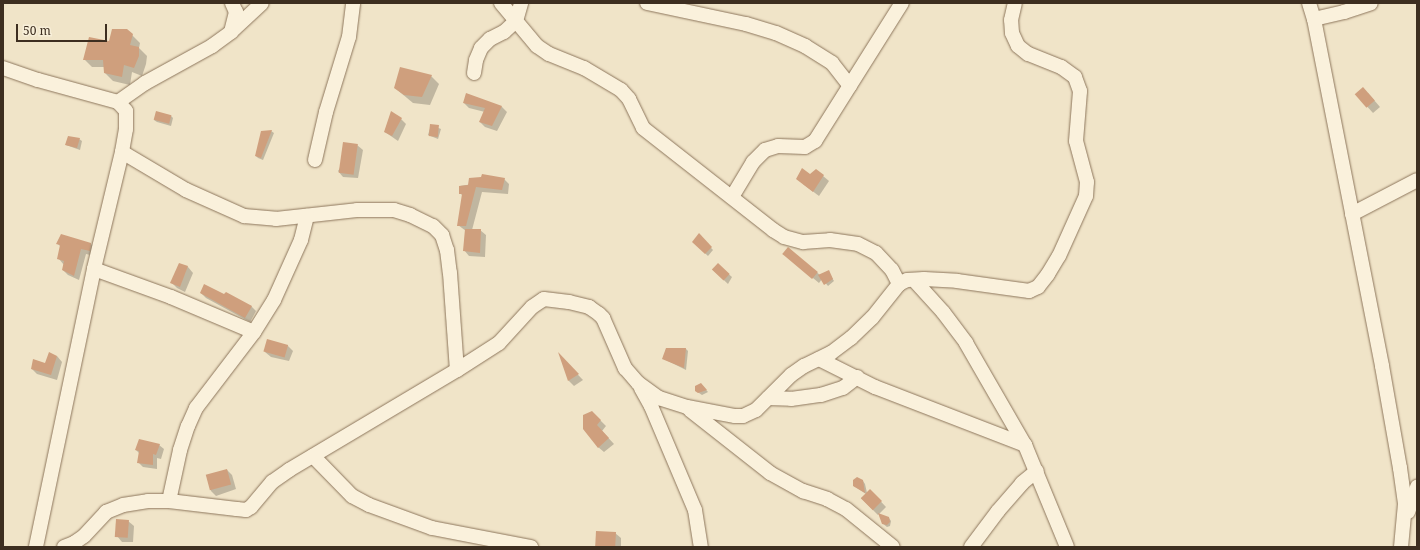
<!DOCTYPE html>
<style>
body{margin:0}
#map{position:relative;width:1420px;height:550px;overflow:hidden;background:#f0e4c8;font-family:"Noto Serif",serif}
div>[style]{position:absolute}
.shadow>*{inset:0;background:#0003}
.building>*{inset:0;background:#cf9f7d;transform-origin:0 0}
.roads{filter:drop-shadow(0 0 1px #8d765c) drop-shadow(0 0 1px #8d765c)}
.street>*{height:14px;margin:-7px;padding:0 7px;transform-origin:7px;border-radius:7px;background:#faf1dc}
span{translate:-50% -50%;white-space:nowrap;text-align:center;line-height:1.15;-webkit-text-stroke:3px #f7eed8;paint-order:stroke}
.frame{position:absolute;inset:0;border:4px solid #3d2e20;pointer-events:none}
.scale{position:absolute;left:16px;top:24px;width:91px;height:18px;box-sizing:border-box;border:2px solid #3d2e20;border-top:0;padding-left:5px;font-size:12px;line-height:14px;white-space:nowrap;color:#3d2e20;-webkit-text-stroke:3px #f7eed8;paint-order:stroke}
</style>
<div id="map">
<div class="shadow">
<i style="clip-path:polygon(127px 30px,140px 43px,139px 48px,147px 56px,146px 64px,142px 76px,132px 72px,130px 85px,113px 81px,105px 73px,104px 67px,92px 67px,84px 59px)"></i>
<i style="clip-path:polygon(431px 76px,439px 84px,430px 105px,413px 103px,395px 88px)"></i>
<i style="clip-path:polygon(1368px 93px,1380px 107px,1373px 113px,1356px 94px)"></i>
<i style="clip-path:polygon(467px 94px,502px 107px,507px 112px,497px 131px,485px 127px,480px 122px,485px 112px,469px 108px,464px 103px)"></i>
<i style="clip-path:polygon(171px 116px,173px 118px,171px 126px,157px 122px,154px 120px)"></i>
<i style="clip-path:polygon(401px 119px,406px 124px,398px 141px,385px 132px)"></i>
<i style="clip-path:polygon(431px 125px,441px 129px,438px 139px,428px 135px)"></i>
<i style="clip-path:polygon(271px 131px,274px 133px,263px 160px,258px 158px,256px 156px)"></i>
<i style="clip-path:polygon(79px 139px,82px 141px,80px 150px,66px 145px)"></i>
<i style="clip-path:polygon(357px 145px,363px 150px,358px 178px,343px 177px,338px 171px)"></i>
<i style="clip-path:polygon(816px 170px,829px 181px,819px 196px,803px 184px)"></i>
<i style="clip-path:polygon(504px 179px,509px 184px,508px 194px,482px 192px,472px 230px,480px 230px,486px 235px,485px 257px,469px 256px,464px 250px,466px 231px,458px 225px,463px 196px,460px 193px,460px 186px)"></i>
<i style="clip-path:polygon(62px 235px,91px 244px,96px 249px,95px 256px,86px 254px,79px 280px,68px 275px,63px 270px,64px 265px,59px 259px,61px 247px,58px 244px)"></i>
<i style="clip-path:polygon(699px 235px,713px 250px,708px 256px,693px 242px)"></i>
<i style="clip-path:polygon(788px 248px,820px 275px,828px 271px,834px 281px,828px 286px,822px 279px,819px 283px,784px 254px)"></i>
<i style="clip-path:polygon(179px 264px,188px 267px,193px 273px,185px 292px,177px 288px,172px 283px)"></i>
<i style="clip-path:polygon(718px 265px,732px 277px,728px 284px,713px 270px)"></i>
<i style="clip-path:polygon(201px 293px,225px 296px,251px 306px,256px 311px,250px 322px,206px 298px)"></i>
<i style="clip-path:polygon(288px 346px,293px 351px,289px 361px,271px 357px,265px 352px)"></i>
<i style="clip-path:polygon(667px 349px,686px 349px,688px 351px,686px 370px,664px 359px)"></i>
<i style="clip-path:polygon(57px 356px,62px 362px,57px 380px,37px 374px,32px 369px,45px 364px)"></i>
<i style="clip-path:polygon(560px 356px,583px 380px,574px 386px,569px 381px)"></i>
<i style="clip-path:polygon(701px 384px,708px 392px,702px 395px,696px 391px)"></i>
<i style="clip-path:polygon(592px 412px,606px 426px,602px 431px,614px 444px,604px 452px,598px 447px)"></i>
<i style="clip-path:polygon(159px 445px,164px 449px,161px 459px,157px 458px,157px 469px,143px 467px,138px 462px,140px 454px,136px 450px)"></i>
<i style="clip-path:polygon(227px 470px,232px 475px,236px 489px,216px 496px,211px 491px,208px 475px)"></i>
<i style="clip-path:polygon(863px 481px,865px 484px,867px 493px,870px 490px,886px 507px,878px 515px,861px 498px,866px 494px,854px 486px)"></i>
<i style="clip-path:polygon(889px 518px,891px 521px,890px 526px,887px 527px,882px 523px)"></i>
<i style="clip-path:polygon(128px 521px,134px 526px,133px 542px,122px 542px,117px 536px)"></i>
<i style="clip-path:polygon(615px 533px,621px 538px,621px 547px,596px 547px)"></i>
</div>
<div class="building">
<i style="clip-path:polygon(112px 29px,127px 29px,133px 34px,130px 45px,139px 47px,139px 56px,134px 68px,124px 65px,122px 77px,104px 73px,103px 60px,83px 60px,89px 37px,109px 41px)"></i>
<i style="clip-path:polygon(400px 67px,432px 75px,422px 97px,404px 95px,394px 88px)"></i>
<i style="left:1363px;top:87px;width:18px;height:11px;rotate:49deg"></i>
<i style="clip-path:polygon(466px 93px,502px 106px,492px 126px,479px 122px,485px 108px,463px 103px)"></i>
<i style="left:156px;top:111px;width:16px;height:9px;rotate:15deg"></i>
<i style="clip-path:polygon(391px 111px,402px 118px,392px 136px,384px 132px)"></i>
<i style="left:430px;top:124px;width:9px;height:12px;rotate:6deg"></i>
<i style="clip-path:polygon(272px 130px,261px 158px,255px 156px,261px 131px)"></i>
<i style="clip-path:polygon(68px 136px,80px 138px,77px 148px,65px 145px)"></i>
<i style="left:343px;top:142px;width:15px;height:31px;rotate:8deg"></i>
<i style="clip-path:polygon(802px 168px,810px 174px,816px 169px,824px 175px,813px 192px,796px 179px)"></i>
<i style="clip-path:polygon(482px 174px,505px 178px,502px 190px,476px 187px,466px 226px,457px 226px,462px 194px,459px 194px,459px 186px,468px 185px,469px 178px,481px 177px)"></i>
<i style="clip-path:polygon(465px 229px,481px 229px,480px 253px,463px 251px)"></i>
<i style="clip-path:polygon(699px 233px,712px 247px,705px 254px,692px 242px)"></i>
<i style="clip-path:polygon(61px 234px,91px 243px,90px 251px,81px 249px,74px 276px,62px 270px,64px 261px,57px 259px,60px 245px,56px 244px)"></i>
<i style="left:788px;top:247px;width:39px;height:9px;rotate:40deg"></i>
<i style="clip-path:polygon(179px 263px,188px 266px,180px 287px,170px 283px)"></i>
<i style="left:718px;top:263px;width:16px;height:9px;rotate:43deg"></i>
<i style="clip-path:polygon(829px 270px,833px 279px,824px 285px,818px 275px)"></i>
<i style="clip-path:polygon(204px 284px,224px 294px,226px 292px,252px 306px,245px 318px,200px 293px)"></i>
<i style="left:267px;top:339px;width:22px;height:13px;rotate:16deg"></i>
<i style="clip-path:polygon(666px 348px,686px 348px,684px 368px,662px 359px)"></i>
<i style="clip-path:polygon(49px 352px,57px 356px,51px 375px,31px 369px,33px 359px,45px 363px)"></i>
<i style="clip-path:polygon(558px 352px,579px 374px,568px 381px)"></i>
<i style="clip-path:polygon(701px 383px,707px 390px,698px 393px,695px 391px,695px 386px)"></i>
<i style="clip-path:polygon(592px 411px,601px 420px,597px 425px,609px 438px,598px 448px,583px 429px,583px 415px)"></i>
<i style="clip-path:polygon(139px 439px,160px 444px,156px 455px,153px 454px,153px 465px,137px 463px,139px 451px,135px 450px)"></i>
<i style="left:227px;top:469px;width:16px;height:22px;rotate:75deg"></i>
<i style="clip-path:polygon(857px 477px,863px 480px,865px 493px,853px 486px,853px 480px)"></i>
<i style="left:870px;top:489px;width:17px;height:13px;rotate:45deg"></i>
<i style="clip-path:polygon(878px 513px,889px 517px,890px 522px,887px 525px,882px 524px)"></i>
<i style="left:116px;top:519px;width:13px;height:18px;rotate:4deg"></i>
<i style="left:596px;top:531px;width:20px;height:16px;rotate:3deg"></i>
</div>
<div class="roads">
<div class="street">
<i style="left:501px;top:3px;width:56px;rotate:50.1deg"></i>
<i style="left:537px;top:46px;width:14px;rotate:34deg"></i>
<i style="left:549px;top:54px;width:38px;rotate:22deg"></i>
<i style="left:584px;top:68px;width:43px;rotate:30.7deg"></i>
<i style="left:621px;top:90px;width:12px;rotate:48deg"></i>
<i style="left:629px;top:99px;width:32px;rotate:64deg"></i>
<i style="left:643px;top:128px;width:165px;rotate:38.1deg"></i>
<i style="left:773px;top:230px;width:13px;rotate:32deg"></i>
<i style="left:784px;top:237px;width:20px;rotate:15deg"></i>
<i style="left:803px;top:242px;width:27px;rotate:-4deg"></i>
<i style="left:830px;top:240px;width:28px;rotate:8deg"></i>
<i style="left:858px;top:244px;width:20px;rotate:27deg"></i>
<i style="left:876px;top:253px;width:23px;rotate:47deg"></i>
<i style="left:892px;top:270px;width:16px;rotate:63deg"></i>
<i style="left:647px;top:3px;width:101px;rotate:12deg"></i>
<i style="left:746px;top:24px;width:31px;rotate:17deg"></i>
<i style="left:776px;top:33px;width:32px;rotate:24deg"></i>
<i style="left:805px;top:46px;width:32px;rotate:32deg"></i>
<i style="left:832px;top:63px;width:29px;rotate:52deg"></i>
<i style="left:1309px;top:3px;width:17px;rotate:73deg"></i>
<i style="left:1314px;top:19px;width:354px;rotate:78.9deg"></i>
<i style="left:1382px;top:366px;width:104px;rotate:80deg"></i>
<i style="left:1400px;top:468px;width:36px;rotate:82deg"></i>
<i style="left:1405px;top:504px;width:43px;rotate:95.3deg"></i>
<i style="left:1314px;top:19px;width:31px;rotate:-13deg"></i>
<i style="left:1344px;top:12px;width:28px;rotate:-18deg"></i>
<i style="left:231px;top:32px;width:21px;rotate:-76deg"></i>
<i style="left:236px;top:12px;width:10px;rotate:-114deg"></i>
<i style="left:3px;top:68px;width:37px;rotate:19deg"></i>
<i style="left:38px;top:80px;width:83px;rotate:15.4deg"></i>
<i style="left:118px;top:102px;width:12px;rotate:48deg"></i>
<i style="left:126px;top:111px;width:18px;rotate:90deg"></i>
<i style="left:126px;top:129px;width:23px;rotate:100deg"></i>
<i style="left:122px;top:152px;width:120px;rotate:103.5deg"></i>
<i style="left:94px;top:269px;width:284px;rotate:101.8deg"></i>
<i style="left:474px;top:73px;width:13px;rotate:-81deg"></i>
<i style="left:476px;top:60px;width:13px;rotate:-67deg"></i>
<i style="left:481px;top:48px;width:13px;rotate:-45deg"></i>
<i style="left:490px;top:39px;width:16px;rotate:-27deg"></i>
<i style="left:504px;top:32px;width:16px;rotate:-43deg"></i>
<i style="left:516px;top:21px;width:19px;rotate:-74deg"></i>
<i style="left:118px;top:102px;width:33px;rotate:-35deg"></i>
<i style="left:145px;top:83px;width:77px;rotate:-28.9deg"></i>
<i style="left:212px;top:46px;width:24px;rotate:-36deg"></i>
<i style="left:231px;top:32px;width:42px;rotate:-43.1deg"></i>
<i style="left:122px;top:152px;width:74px;rotate:30.7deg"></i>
<i style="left:186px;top:190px;width:64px;rotate:24.1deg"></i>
<i style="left:244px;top:216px;width:32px;rotate:5deg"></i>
<i style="left:276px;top:219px;width:81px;rotate:-6.3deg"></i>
<i style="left:357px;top:210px;width:37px"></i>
<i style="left:394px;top:210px;width:17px;rotate:17deg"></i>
<i style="left:410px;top:215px;width:25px;rotate:26deg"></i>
<i style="left:433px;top:226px;width:13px;rotate:45deg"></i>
<i style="left:442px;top:235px;width:16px;rotate:72deg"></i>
<i style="left:447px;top:250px;width:23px;rotate:83deg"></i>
<i style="left:450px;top:273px;width:97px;rotate:85.9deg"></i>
<i style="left:315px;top:160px;width:49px;rotate:-77.1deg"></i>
<i style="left:326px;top:112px;width:78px;rotate:-73deg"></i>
<i style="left:349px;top:37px;width:34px;rotate:-83deg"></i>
<i style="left:732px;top:197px;width:41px;rotate:-59deg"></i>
<i style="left:753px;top:162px;width:17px;rotate:-45deg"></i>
<i style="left:765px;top:150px;width:14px;rotate:-17deg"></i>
<i style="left:778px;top:146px;width:27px;rotate:2deg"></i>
<i style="left:805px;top:147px;width:12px;rotate:-31deg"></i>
<i style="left:815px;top:141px;width:163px;rotate:-57.8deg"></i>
<i style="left:1352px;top:214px;width:73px;rotate:-27.6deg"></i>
<i style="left:94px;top:269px;width:82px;rotate:20deg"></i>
<i style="left:171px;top:297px;width:90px;rotate:22.9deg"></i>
<i style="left:914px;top:280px;width:43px;rotate:47.8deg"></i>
<i style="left:943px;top:312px;width:39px;rotate:53deg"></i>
<i style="left:966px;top:343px;width:118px;rotate:60deg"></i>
<i style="left:1025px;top:445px;width:110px;rotate:67.6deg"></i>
<i style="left:819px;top:359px;width:63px;rotate:26.6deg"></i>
<i style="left:875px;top:387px;width:161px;rotate:21.1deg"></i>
<i style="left:641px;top:388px;width:21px;rotate:61deg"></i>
<i style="left:651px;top:406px;width:113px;rotate:67.1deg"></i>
<i style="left:695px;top:510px;width:37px;rotate:81deg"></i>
<i style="left:768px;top:398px;width:23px;rotate:2deg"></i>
<i style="left:791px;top:399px;width:30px;rotate:-8deg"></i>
<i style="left:821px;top:395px;width:23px;rotate:-18deg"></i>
<i style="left:843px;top:388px;width:18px;rotate:-38deg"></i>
<i style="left:690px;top:410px;width:102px;rotate:38.2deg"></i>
<i style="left:770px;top:473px;width:38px;rotate:29deg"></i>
<i style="left:803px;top:491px;width:25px;rotate:18deg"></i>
<i style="left:827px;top:499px;width:21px;rotate:28deg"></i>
<i style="left:846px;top:509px;width:60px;rotate:39deg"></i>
<i style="left:313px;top:456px;width:56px;rotate:45.7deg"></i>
<i style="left:352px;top:496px;width:19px;rotate:28deg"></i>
<i style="left:369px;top:505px;width:67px;rotate:20.1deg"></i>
<i style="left:432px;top:528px;width:101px;rotate:10.9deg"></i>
<i style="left:169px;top:501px;width:52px;rotate:-77.8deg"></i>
<i style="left:180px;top:450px;width:25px;rotate:-72deg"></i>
<i style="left:188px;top:426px;width:20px;rotate:-66deg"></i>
<i style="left:196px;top:408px;width:96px;rotate:-52.7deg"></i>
<i style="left:254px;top:332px;width:38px;rotate:-58deg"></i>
<i style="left:274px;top:300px;width:66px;rotate:-65.8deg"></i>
<i style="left:301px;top:240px;width:25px;rotate:-76deg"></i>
<i style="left:1408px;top:512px;width:27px;rotate:-70deg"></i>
<i style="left:64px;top:547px;width:11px;rotate:-22deg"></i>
<i style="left:74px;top:543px;width:12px;rotate:-35deg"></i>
<i style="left:84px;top:536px;width:33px;rotate:-47deg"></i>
<i style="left:106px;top:512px;width:18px;rotate:-22deg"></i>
<i style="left:123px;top:505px;width:25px;rotate:-9deg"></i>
<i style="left:148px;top:501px;width:21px"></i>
<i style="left:169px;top:501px;width:68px;rotate:6.7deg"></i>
<i style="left:237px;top:509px;width:9px;rotate:6deg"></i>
<i style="left:246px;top:510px;width:6px;rotate:-31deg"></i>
<i style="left:251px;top:507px;width:33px;rotate:-50deg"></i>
<i style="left:272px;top:482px;width:21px;rotate:-35deg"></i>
<i style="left:289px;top:470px;width:196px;rotate:-30.8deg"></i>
<i style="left:457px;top:370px;width:50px;rotate:-32.7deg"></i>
<i style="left:499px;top:343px;width:49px;rotate:-47.5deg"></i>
<i style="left:532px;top:307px;width:14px;rotate:-34deg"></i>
<i style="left:544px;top:299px;width:25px;rotate:7deg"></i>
<i style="left:569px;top:302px;width:21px;rotate:14deg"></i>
<i style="left:589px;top:307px;width:12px;rotate:35deg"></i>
<i style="left:599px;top:314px;width:6px;rotate:45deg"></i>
<i style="left:603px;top:318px;width:55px;rotate:66.3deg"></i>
<i style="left:625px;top:368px;width:20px;rotate:49deg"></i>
<i style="left:638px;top:383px;width:26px;rotate:36deg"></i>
<i style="left:659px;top:398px;width:29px;rotate:18deg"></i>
<i style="left:687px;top:407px;width:49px;rotate:10.6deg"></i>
<i style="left:735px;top:416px;width:8px"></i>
<i style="left:743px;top:416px;width:14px;rotate:-25deg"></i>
<i style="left:756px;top:410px;width:49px;rotate:-45deg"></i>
<i style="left:791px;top:375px;width:16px;rotate:-35deg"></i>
<i style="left:804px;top:366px;width:30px;rotate:-26deg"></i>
<i style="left:831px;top:353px;width:25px;rotate:-37deg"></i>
<i style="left:851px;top:338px;width:29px;rotate:-44deg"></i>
<i style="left:872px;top:318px;width:43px;rotate:-51.5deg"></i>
<i style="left:899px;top:284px;width:9px;rotate:-27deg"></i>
<i style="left:907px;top:280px;width:17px;rotate:-3deg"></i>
<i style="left:924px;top:279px;width:33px;rotate:3deg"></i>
<i style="left:957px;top:281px;width:73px;rotate:7.9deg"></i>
<i style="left:1029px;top:291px;width:10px;rotate:-24deg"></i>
<i style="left:1038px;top:287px;width:16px;rotate:-52deg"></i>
<i style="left:1048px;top:274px;width:21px;rotate:-59deg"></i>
<i style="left:1059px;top:256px;width:66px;rotate:-65.8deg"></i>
<i style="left:1086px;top:196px;width:14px;rotate:-86deg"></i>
<i style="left:1087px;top:182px;width:42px;rotate:-105deg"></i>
<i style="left:1076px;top:141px;width:50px;rotate:-85.4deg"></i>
<i style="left:1080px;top:91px;width:15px;rotate:-110deg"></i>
<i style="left:1075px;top:77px;width:17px;rotate:-144deg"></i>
<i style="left:1061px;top:67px;width:35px;rotate:-158deg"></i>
<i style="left:1028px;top:54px;width:13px;rotate:-141deg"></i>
<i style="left:1018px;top:46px;width:14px;rotate:-115deg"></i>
<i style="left:1012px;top:33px;width:13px;rotate:-94deg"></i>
<i style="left:1011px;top:20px;width:17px;rotate:-77deg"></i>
<i style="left:971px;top:547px;width:45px;rotate:-53.1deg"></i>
<i style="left:998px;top:511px;width:37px;rotate:-49deg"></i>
<i style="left:1022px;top:483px;width:19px;rotate:-39deg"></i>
</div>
</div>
<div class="frame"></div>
<div class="scale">50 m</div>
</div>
